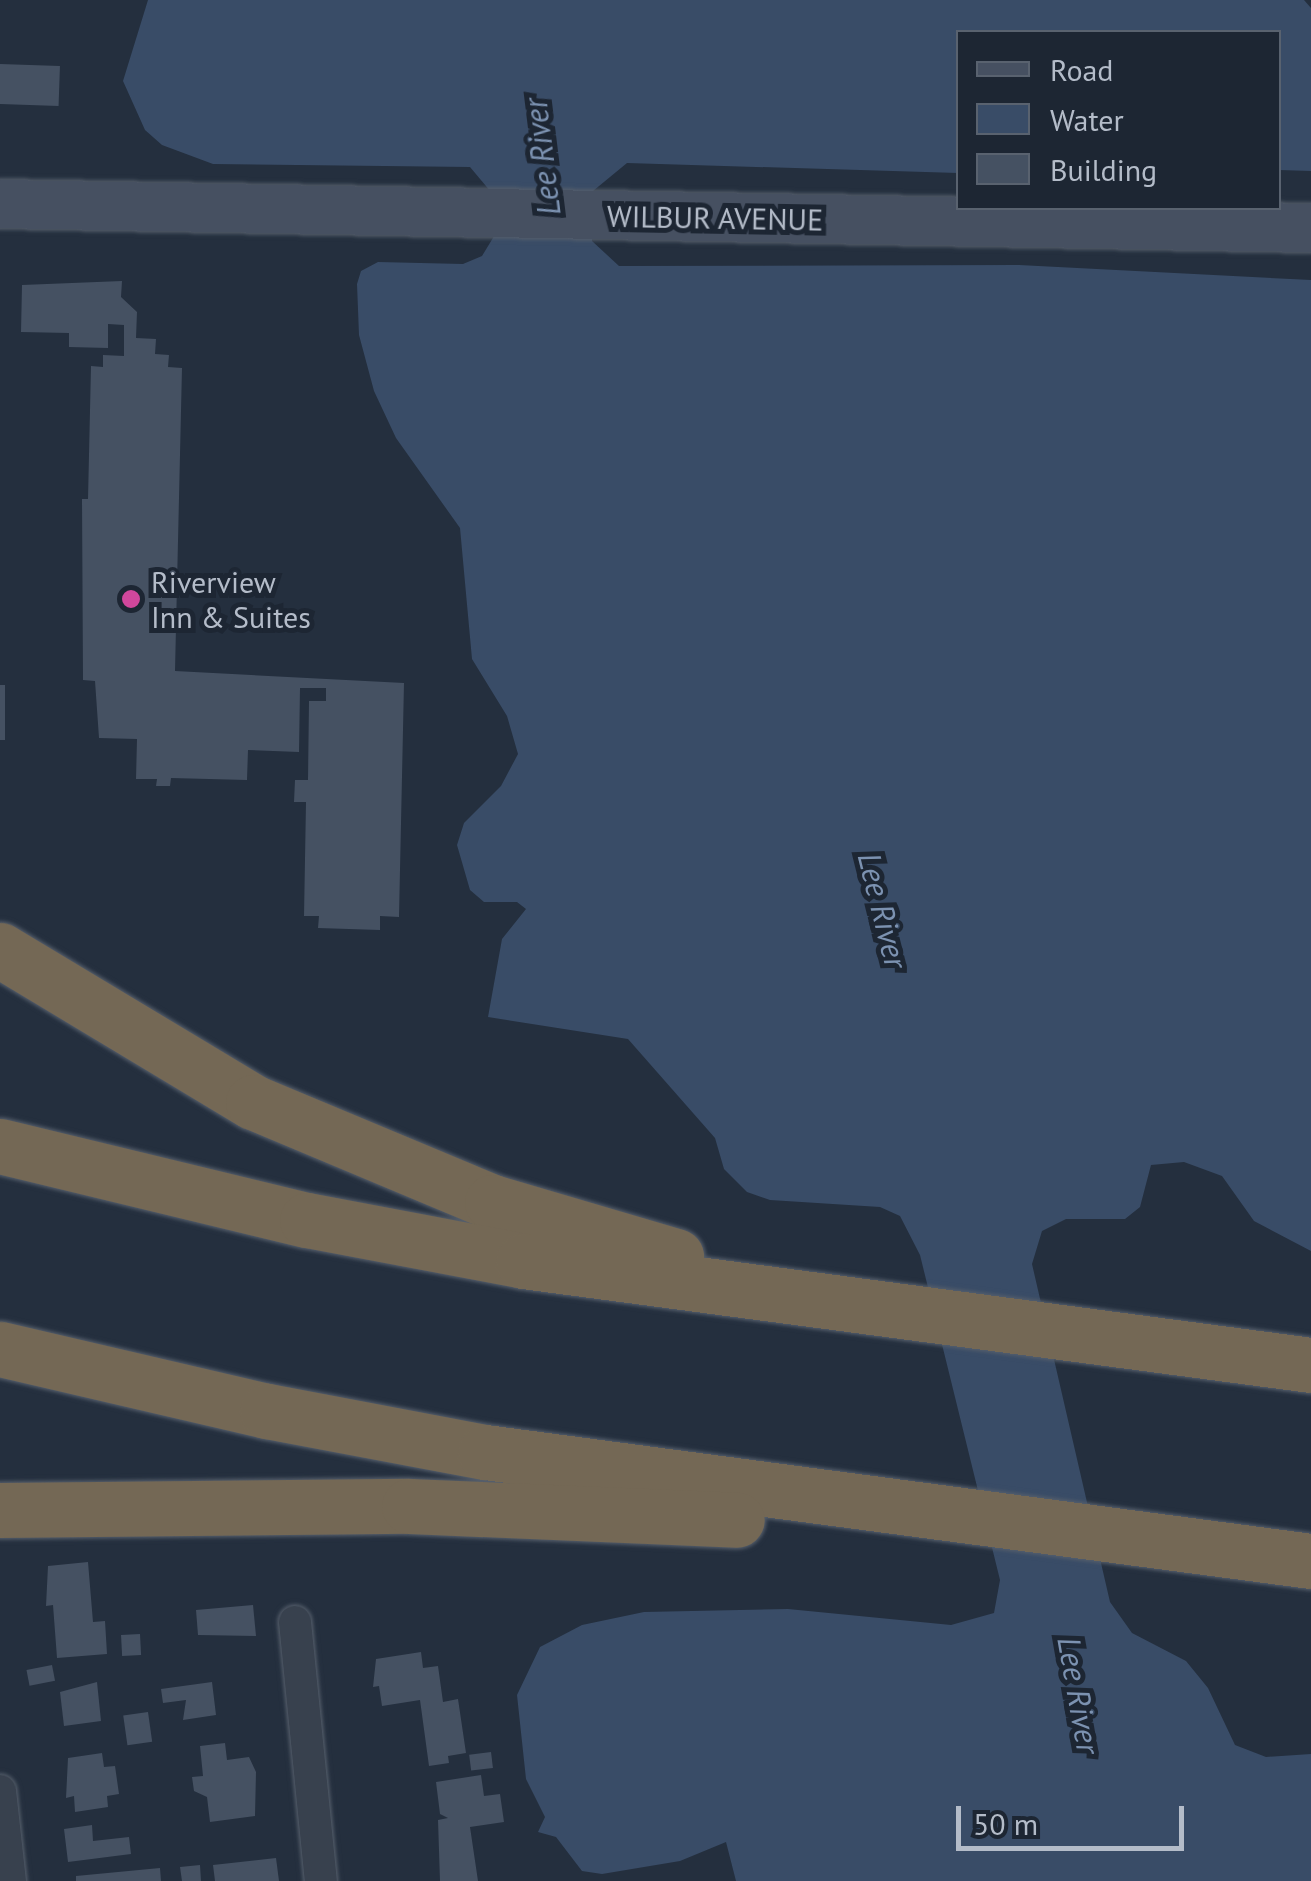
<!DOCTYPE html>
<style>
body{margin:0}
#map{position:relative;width:1311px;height:1881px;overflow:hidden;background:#242f3e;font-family:"PT Sans",sans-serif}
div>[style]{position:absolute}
.water>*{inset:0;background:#394c67}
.building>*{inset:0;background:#455162;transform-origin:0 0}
.roads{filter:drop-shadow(0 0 2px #565f6c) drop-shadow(0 0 2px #565f6c)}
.minor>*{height:32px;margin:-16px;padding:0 16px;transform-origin:16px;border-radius:16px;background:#38414e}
.secondary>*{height:48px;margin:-24px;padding:0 24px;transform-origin:24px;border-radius:24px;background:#465061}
.motorway>*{height:55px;margin:-27.5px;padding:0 27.5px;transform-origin:27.5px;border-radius:27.5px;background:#746855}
.dots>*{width:28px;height:28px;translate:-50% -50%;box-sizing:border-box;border:5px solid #1d2633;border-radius:50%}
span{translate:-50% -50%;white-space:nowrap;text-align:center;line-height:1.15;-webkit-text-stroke:10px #1d2633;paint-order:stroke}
.street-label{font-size:30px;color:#b4bcc9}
.poi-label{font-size:30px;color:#b4bcc9}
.left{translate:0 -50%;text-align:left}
.water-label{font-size:32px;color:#7c92b1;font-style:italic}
.legend{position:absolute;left:956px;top:30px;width:325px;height:180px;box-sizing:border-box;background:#1d2633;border:2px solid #59626f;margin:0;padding:12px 18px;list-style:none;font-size:30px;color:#b4bcc9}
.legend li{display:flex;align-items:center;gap:20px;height:50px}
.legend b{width:50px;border:2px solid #59626f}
.scale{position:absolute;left:956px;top:1806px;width:228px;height:45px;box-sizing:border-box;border:5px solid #b4bcc9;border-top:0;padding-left:12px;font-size:30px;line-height:35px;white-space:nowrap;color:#b4bcc9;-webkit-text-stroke:8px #1d2633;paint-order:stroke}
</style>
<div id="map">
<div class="water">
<i style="clip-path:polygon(148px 0,1304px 0,1311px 8px,1311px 171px,1279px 170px,1278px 32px,958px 32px,958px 173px,627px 163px,593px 191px,592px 241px,619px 266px,1019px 265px,1311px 280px,1311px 1251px,1254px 1221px,1222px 1176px,1184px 1162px,1151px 1165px,1140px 1207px,1125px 1219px,1066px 1219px,1042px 1231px,1032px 1264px,1110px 1602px,1132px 1633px,1186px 1661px,1208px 1688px,1235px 1745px,1266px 1757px,1311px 1754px,1311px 1881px,736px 1881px,726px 1842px,680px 1861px,602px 1874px,582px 1871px,556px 1837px,538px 1832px,545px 1817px,526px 1779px,517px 1695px,540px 1647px,582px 1625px,644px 1612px,788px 1609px,951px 1625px,994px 1613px,1000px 1580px,920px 1255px,900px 1216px,880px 1207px,770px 1200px,747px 1192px,724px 1169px,715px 1138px,628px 1039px,488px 1017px,502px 939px,526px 909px,517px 902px,484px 902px,470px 890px,457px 845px,464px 823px,501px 786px,518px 754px,507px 716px,472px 659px,460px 528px,396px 438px,374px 391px,359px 335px,357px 284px,361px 271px,378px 262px,463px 264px,482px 256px,499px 228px,496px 198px,470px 167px,213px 164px,162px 145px,145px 130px,123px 81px)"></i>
</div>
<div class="building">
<i style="left:0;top:64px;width:60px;height:40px;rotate:2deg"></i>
<i style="clip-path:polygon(122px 281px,121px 297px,137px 312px,136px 338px,156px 339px,155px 354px,169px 355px,168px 367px,182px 368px,175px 671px,404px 683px,399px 917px,380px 916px,380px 930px,318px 928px,319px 916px,304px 916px,306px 802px,294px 802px,295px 780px,308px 780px,309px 701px,326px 701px,326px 688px,300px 688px,299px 752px,248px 750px,247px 780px,171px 778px,170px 786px,156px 786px,157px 779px,136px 779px,137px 739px,99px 738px,95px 681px,83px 680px,82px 499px,88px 499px,91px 366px,103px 367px,103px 355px,124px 356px,124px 325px,108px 324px,108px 348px,69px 347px,69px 333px,21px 332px,22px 285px)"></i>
<i style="left:0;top:685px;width:5px;height:55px"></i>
<i style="clip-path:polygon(88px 1562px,93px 1622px,105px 1621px,107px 1654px,57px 1658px,53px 1605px,46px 1606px,48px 1566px)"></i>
<i style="clip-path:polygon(253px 1605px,256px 1636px,198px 1635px,196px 1610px)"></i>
<i style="left:140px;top:1634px;width:21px;height:19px;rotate:87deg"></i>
<i style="clip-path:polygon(421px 1652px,423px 1668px,438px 1666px,443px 1702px,458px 1699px,466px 1753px,448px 1756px,449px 1763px,429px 1766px,420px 1700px,382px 1706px,379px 1686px,373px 1687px,376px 1659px)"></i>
<i style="left:52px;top:1665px;width:16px;height:26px;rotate:79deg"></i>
<i style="clip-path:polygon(97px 1682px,101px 1721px,64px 1726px,60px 1692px)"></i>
<i style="clip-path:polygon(212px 1682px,216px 1715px,183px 1720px,186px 1700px,163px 1703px,161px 1689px)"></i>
<i style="left:148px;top:1712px;width:30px;height:25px;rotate:82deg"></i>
<i style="clip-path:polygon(225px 1743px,227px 1760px,249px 1757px,256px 1772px,255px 1816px,210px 1822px,207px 1797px,194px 1791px,192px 1777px,203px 1776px,200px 1746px)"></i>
<i style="left:491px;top:1752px;width:16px;height:22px;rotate:83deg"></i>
<i style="clip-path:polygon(102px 1753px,104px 1767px,115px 1766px,119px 1794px,107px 1796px,108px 1807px,75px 1812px,74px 1796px,66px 1798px,68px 1758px)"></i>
<i style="clip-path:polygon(481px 1775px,484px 1796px,500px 1794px,504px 1822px,470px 1827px,478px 1881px,440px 1881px,438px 1820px,448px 1818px,440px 1814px,436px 1782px)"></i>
<i style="clip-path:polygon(92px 1825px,93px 1841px,129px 1837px,131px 1854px,68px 1862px,64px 1829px)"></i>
<i style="clip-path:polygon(276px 1858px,279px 1881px,215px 1881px,213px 1865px)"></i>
<i style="clip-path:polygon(200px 1865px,201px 1881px,182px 1881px,180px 1867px)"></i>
<i style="clip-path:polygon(160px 1868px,161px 1881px,76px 1881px,76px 1876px)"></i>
</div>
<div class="roads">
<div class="minor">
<i style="left:295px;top:1622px;width:260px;rotate:84.3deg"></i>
<i style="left:0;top:1791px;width:91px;rotate:83.7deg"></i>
</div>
<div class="secondary">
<i style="left:0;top:204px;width:1311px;rotate:1.05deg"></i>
</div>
<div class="motorway">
<i style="left:0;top:950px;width:295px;rotate:31deg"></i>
<i style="left:253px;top:1102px;width:259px;rotate:22.7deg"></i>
<i style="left:492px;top:1202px;width:192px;rotate:16.4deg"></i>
<i style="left:0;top:1146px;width:316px;rotate:13.6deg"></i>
<i style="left:307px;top:1220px;width:220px;rotate:10.7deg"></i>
<i style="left:523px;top:1261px;width:795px;rotate:7.52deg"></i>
<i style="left:0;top:1349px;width:274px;rotate:13.1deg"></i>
<i style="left:267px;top:1411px;width:222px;rotate:10.7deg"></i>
<i style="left:485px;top:1452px;width:833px;rotate:7.52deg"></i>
<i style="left:0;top:1510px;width:409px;rotate:-0.6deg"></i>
<i style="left:409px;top:1506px;width:328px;rotate:2.4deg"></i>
</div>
</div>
<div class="dots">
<i style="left:131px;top:599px;background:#d1479c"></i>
</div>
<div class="street-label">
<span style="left:715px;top:218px;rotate:1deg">WILBUR AVENUE</span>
</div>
<div class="poi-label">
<span class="left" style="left:151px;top:599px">Riverview<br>Inn &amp; Suites</span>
</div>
<div class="water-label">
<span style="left:542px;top:157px;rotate:-97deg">Lee River</span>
<span style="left:883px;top:910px;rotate:76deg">Lee River</span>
<span style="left:1079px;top:1695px;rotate:80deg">Lee River</span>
</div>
<ul class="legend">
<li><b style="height:12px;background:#465061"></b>Road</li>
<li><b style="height:28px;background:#394c67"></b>Water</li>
<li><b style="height:28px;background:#455162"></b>Building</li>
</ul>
<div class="scale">50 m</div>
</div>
